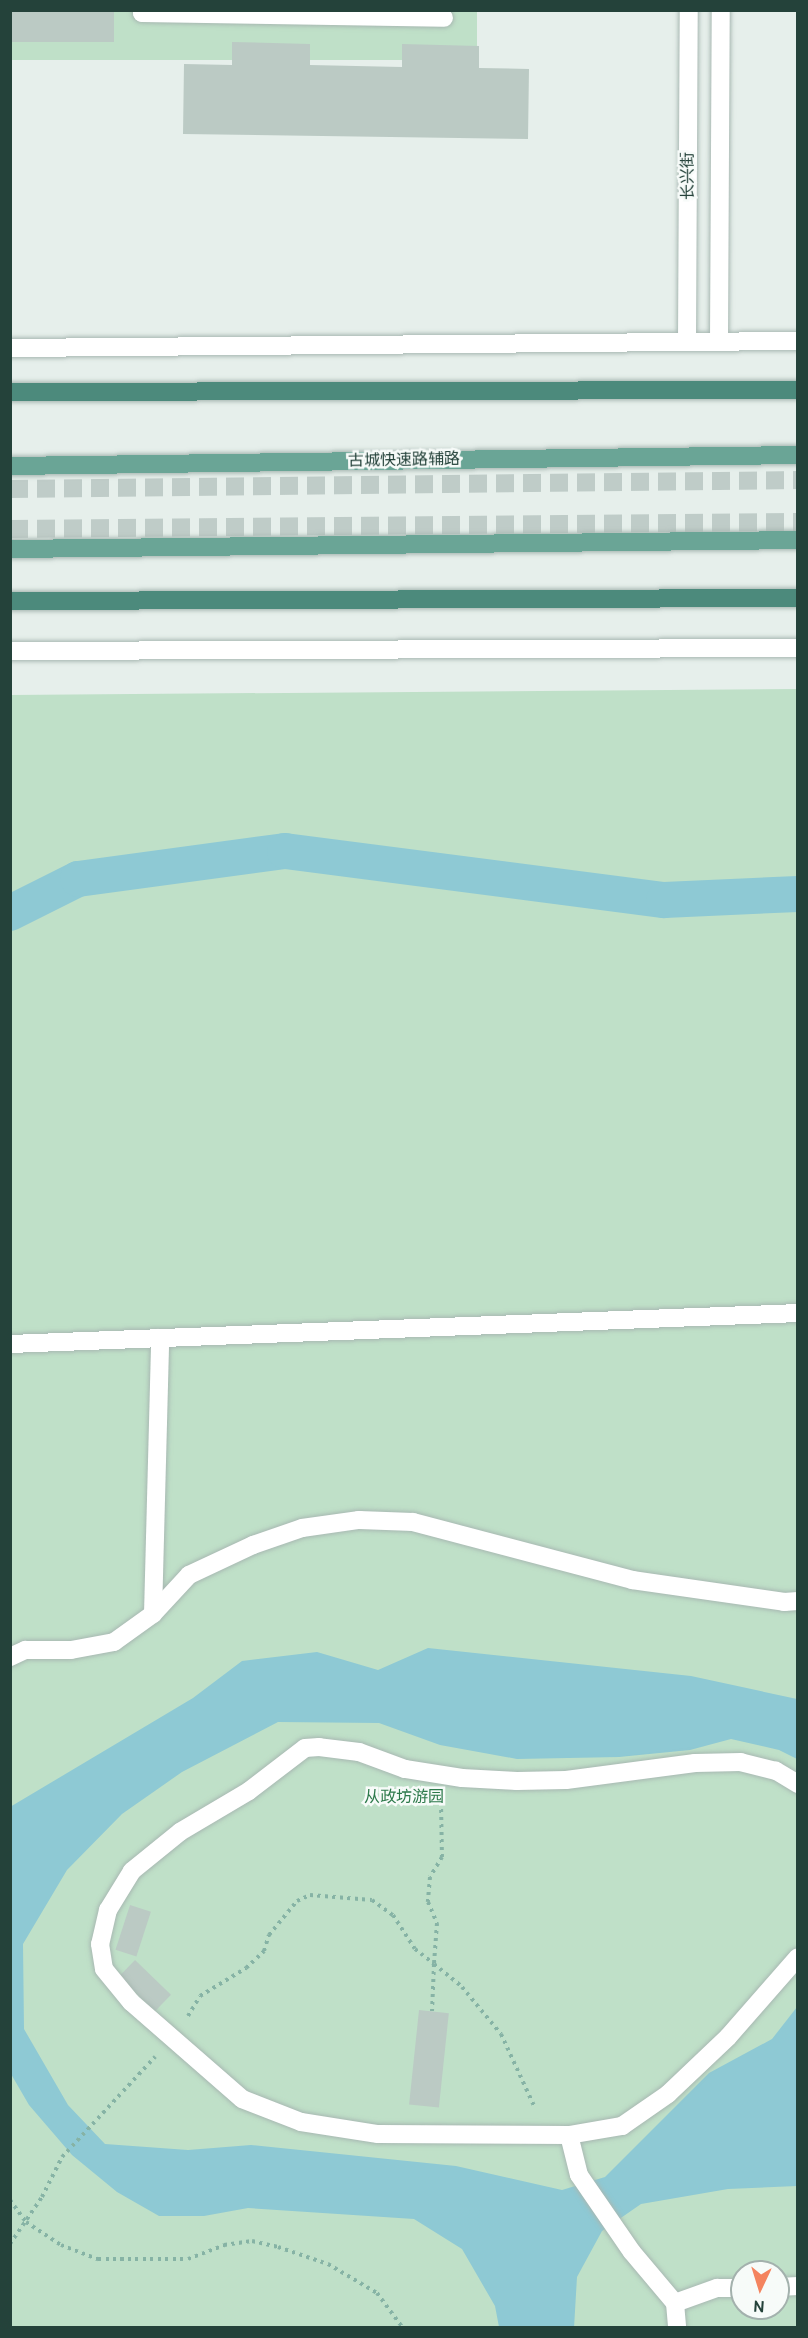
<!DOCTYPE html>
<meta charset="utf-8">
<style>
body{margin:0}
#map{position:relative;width:808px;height:2338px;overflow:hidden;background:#e6efeb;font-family:Cabin,"Noto Sans SC",sans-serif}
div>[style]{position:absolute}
.green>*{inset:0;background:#bfe0c8;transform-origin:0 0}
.water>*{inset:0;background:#8ec9d4}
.canal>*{height:36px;margin:-18px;padding:0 18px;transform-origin:18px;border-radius:18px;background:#8ec9d4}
.building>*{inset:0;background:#bbcac4;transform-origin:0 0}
.trunk-tunnel>*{height:18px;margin-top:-9px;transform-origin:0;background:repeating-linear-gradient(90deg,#bfccc8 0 18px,transparent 0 27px)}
.path>*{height:4px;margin-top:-2px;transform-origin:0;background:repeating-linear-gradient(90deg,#86b3a5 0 3px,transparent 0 7.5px)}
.roads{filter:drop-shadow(0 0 2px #a8b8b2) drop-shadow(0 0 2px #a8b8b2)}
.service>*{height:18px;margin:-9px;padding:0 9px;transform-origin:9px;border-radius:9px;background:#fff}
.secondary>*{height:18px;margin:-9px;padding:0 9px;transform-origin:9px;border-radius:9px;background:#fff}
.primary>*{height:18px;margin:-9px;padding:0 9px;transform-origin:9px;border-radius:9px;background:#6aa596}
.trunk>*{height:18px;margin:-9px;padding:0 9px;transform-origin:9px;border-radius:9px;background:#4c8a7c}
span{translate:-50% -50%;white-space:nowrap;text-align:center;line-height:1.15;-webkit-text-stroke:5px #f7fbf9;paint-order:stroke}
.street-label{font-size:16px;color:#24423a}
.park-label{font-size:16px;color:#2d7a4b}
.frame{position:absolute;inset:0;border:12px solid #24423a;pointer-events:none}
.north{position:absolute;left:730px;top:2260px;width:60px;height:60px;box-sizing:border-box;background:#f7fbf9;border:2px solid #a3b1ad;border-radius:50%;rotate:184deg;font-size:16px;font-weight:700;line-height:24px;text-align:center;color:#24423a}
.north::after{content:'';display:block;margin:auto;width:21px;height:27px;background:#f4845f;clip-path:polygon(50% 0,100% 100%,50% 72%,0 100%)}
</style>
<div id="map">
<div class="green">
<i style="left:11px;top:11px;width:466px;height:49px"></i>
<i style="clip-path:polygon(evenodd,797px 689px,797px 2327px,11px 2327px,10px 695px,797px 689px,742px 2272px,778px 2272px,778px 2308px,742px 2308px,742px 2272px)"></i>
</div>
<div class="water">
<i style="clip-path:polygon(428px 1648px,691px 1676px,797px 1699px,797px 1759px,779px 1750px,731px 1739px,690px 1750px,619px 1757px,517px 1759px,440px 1745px,379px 1723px,278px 1722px,182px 1772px,122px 1814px,67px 1870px,23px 1944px,24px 2029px,68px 2105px,105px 2144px,188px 2150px,251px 2145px,456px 2166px,562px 2190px,605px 2177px,709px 2073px,772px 2039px,797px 2007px,797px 2186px,728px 2189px,641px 2204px,602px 2231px,577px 2277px,574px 2328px,499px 2327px,495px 2306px,462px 2249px,414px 2219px,248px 2208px,204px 2216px,159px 2216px,117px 2192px,72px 2155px,29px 2105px,11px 2074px,10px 1807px,193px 1698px,242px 1661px,317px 1652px,378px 1670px)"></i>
</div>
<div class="canal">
<i style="left:10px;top:913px;width:76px;rotate:-26.6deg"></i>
<i style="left:78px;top:879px;width:209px;rotate:-7.7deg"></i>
<i style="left:285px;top:851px;width:382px;rotate:7.4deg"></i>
<i style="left:664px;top:900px;width:134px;rotate:-2.6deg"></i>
</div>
<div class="building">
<i style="left:10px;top:10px;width:104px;height:32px"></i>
<i style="clip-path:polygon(232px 42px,310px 44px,310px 65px,402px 67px,402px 44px,479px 46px,479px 68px,529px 69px,528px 139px,183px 134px,184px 64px,232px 65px)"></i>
<i style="left:130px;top:1905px;width:22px;height:47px;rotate:18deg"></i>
<i style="left:135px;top:1960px;width:50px;height:23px;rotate:44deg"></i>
<i style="left:419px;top:2010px;width:30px;height:95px;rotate:6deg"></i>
</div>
<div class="trunk-tunnel">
<i style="left:10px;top:489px;width:788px;rotate:-0.65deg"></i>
<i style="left:10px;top:529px;width:788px;rotate:-0.51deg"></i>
</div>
<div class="path">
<i style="left:441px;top:1802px;width:55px;rotate:89deg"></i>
<i style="left:442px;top:1857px;width:23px;rotate:121deg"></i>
<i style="left:430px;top:1877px;width:25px;rotate:95deg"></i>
<i style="left:428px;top:1902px;width:23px;rotate:67deg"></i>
<i style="left:437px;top:1923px;width:41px;rotate:94.2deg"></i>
<i style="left:434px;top:1964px;width:36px;rotate:39deg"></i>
<i style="left:462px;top:1987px;width:61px;rotate:50.3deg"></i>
<i style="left:501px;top:2034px;width:81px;rotate:65.3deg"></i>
<i style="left:188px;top:2016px;width:23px;rotate:-59deg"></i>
<i style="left:200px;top:1996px;width:54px;rotate:-31.3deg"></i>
<i style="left:246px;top:1968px;width:25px;rotate:-43deg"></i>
<i style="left:264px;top:1951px;width:17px;rotate:-73deg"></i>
<i style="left:269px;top:1935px;width:44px;rotate:-50.5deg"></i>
<i style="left:297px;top:1901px;width:14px;rotate:-25deg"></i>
<i style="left:310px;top:1895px;width:62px;rotate:4.6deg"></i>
<i style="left:372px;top:1900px;width:26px;rotate:36deg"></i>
<i style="left:393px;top:1915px;width:40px;rotate:57.1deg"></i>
<i style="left:415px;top:1949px;width:24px;rotate:38deg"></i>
<i style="left:434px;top:1964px;width:47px;rotate:92.4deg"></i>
<i style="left:10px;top:2200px;width:27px;rotate:54deg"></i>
<i style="left:26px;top:2222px;width:42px;rotate:33.3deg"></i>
<i style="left:61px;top:2245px;width:40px;rotate:21deg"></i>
<i style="left:98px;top:2259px;width:90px"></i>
<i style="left:188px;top:2259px;width:39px;rotate:-21deg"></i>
<i style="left:224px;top:2245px;width:28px;rotate:-8deg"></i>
<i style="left:252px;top:2241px;width:27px;rotate:13deg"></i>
<i style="left:278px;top:2247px;width:53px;rotate:18.8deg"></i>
<i style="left:328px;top:2264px;width:57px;rotate:30.6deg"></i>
<i style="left:377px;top:2293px;width:44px;rotate:53.4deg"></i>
<i style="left:10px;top:2244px;width:57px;rotate:-55.8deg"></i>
<i style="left:42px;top:2197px;width:45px;rotate:-63.4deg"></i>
<i style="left:62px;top:2157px;width:137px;rotate:-47.1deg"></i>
</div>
<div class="roads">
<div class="service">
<i style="left:142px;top:10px;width:3px;rotate:90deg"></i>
<i style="left:142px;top:13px;width:302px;rotate:0.9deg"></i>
<i style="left:10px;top:1344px;width:789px;rotate:-2.25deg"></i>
<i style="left:153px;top:1614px;width:276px;rotate:-88.5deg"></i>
<i style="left:10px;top:1657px;width:17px;rotate:-25deg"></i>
<i style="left:25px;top:1650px;width:46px"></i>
<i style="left:71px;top:1650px;width:44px;rotate:-10.5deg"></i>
<i style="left:114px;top:1642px;width:48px;rotate:-35.7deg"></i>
<i style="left:153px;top:1614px;width:53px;rotate:-47.3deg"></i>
<i style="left:189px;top:1575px;width:71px;rotate:-25.1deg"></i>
<i style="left:253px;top:1545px;width:52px;rotate:-19.1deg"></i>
<i style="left:302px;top:1528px;width:58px;rotate:-8deg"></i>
<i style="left:359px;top:1520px;width:54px;rotate:2.1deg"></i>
<i style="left:413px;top:1522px;width:227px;rotate:14.8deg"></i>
<i style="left:632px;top:1580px;width:154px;rotate:8.2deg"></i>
<i style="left:784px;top:1602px;width:14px;rotate:-4deg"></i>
<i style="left:798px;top:1784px;width:26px;rotate:-149deg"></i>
<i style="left:776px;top:1771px;width:36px;rotate:-166deg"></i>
<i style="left:741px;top:1762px;width:46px;rotate:178.8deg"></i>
<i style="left:695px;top:1763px;width:130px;rotate:172.5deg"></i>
<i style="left:566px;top:1780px;width:49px;rotate:178.8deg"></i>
<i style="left:517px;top:1781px;width:55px;rotate:-176.9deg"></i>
<i style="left:462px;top:1778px;width:58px;rotate:-171deg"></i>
<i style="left:405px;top:1769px;width:49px;rotate:-159.7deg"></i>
<i style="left:359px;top:1752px;width:40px;rotate:-172.9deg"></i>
<i style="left:319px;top:1747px;width:14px;rotate:176deg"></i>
<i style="left:305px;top:1748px;width:71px;rotate:142.5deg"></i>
<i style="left:249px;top:1791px;width:80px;rotate:149.3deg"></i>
<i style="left:180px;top:1832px;width:62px;rotate:140.9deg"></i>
<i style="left:132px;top:1871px;width:46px;rotate:121.6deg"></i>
<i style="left:108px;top:1910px;width:35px;rotate:103deg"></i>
<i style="left:100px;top:1944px;width:25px;rotate:81deg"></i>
<i style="left:104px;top:1969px;width:43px;rotate:50.7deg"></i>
<i style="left:131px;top:2002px;width:147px;rotate:41.1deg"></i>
<i style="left:242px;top:2099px;width:63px;rotate:21.3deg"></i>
<i style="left:301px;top:2122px;width:78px;rotate:8.9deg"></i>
<i style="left:378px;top:2134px;width:191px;rotate:0.3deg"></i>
<i style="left:569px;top:2135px;width:54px;rotate:-9.6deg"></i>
<i style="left:622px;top:2126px;width:56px;rotate:-34.8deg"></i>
<i style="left:668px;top:2094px;width:83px;rotate:-43.5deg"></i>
<i style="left:728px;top:2037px;width:106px;rotate:-48.8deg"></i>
<i style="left:569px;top:2135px;width:41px;rotate:76deg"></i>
<i style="left:579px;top:2175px;width:93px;rotate:55.5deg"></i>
<i style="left:632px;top:2252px;width:67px;rotate:49.9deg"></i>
<i style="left:675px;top:2303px;width:45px;rotate:-19.7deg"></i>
<i style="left:717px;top:2288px;width:25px"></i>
<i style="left:778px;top:2287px;width:20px;rotate:-3deg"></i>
<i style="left:675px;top:2303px;width:25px;rotate:85deg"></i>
</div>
<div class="secondary">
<i style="left:687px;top:342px;width:332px;rotate:-89.7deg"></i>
<i style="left:719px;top:342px;width:332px;rotate:-89.7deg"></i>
<i style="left:10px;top:348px;width:788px;rotate:-0.51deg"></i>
<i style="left:10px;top:651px;width:788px;rotate:-0.22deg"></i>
</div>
<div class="primary">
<i style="left:10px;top:466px;width:788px;rotate:-0.8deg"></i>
<i style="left:10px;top:549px;width:788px;rotate:-0.65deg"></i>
</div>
<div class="trunk">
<i style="left:10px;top:392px;width:788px;rotate:-0.15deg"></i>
<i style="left:10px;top:601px;width:788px;rotate:-0.22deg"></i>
</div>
</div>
<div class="street-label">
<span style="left:688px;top:176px;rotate:-90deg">长兴街</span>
<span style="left:404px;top:460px;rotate:-1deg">古城快速路辅路</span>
</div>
<div class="park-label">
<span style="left:404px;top:1797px">从政坊游园</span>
</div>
<div class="frame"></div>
<div class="north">N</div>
</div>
